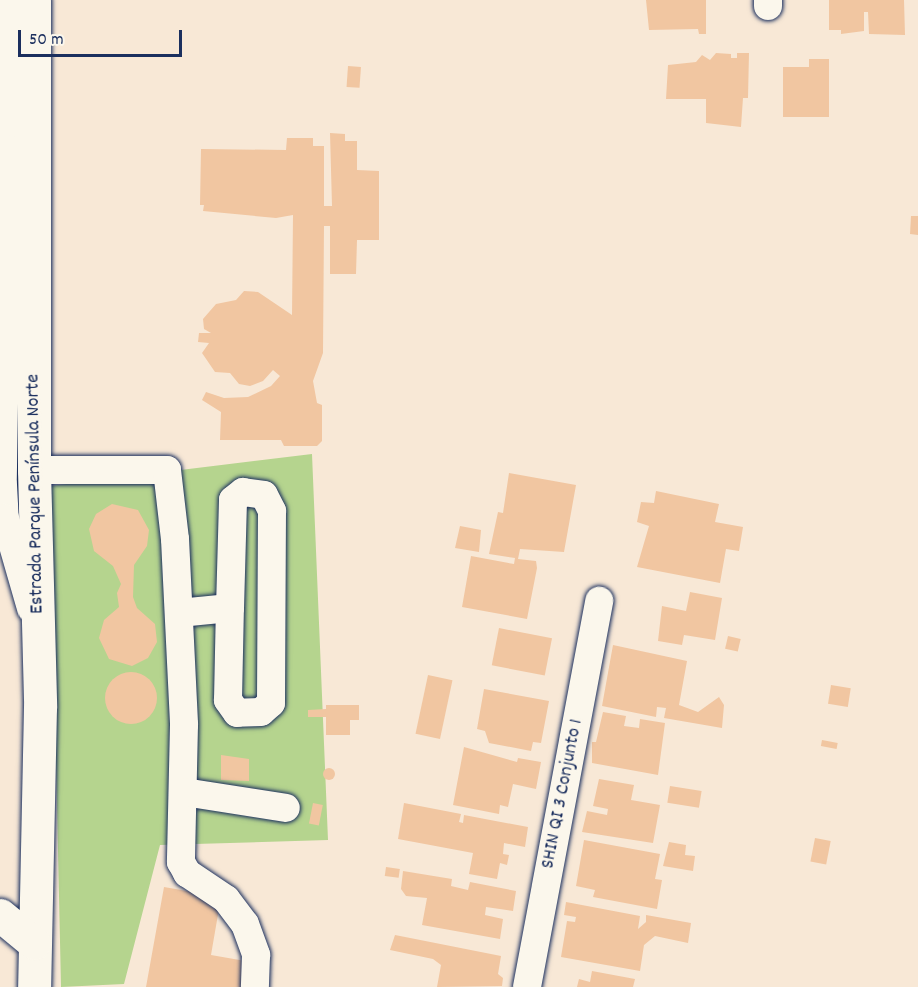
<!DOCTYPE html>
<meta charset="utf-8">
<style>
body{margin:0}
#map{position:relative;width:918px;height:987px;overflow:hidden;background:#f8e8d6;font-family:Dekko,sans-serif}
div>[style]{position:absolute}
.green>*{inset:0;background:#b5d48e}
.building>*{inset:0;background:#f1c6a1;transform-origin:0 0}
.round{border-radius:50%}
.roads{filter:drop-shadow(0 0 2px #1b2f5e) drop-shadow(0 0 2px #1b2f5e)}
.minor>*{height:28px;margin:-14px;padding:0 14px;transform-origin:14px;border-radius:14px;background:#fbf7ec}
.major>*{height:33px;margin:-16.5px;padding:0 16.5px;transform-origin:16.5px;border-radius:16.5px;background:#fbf7ec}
span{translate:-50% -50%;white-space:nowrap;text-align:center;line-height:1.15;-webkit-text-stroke:5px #fbf7ec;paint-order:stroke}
.street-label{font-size:20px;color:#1b2f5e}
.scale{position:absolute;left:18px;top:30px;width:164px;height:27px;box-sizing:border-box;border:3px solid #1b2f5e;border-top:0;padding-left:8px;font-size:18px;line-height:21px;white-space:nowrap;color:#1b2f5e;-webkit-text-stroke:4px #fbf7ec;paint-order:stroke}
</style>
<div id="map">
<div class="green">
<i style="clip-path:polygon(312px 454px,328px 840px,160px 845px,124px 984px,61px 987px,50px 486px)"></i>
</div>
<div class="building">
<i style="clip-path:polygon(646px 0,706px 0,706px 34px,699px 34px,698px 29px,649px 30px)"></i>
<i style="clip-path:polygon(829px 0,904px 0,905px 35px,869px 34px,868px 12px,864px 12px,864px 31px,841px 34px,841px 30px,829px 30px)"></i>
<i style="clip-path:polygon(716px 53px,731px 54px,731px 58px,737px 58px,737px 53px,749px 53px,748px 98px,743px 98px,741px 127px,706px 123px,706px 99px,666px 99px,668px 65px,696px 62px,702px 55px,710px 60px)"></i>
<i style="clip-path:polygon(809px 59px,829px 59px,829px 117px,783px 117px,783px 67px,809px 67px)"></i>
<i style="left:348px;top:66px;width:13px;height:21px;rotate:4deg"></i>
<i style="clip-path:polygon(330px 133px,345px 134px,345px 141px,357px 141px,357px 170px,379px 171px,379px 240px,357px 240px,356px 274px,330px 274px,330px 226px,324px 226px,323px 353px,313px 381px,317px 403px,322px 405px,322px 441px,317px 446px,284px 446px,281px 440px,220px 440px,221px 412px,202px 400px,206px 392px,224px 398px,248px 397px,271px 386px,280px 376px,273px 370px,263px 381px,250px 386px,239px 384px,230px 373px,215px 372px,202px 353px,209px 343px,198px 342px,199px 333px,211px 333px,204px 329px,203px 319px,216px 304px,236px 300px,244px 291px,258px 292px,292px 315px,293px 215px,276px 218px,203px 211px,204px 205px,200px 205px,201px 149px,286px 150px,287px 138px,313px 138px,313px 146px,324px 146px,324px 206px,332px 206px)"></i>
<i style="clip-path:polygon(911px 216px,918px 216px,918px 235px,910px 234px)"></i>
<i style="clip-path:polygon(509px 473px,576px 485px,564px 552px,520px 549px,518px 559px,536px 561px,537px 568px,527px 619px,462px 607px,471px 556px,514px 564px,515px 558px,489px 554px,498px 512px,503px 513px)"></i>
<i style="clip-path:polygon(656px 491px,719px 504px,715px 522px,743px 527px,739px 551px,726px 549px,720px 583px,637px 567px,649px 526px,637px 522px,641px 502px,654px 503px)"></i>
<i style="clip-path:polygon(112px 504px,138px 510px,149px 530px,147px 546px,134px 565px,133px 597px,137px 608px,155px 624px,157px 642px,148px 658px,132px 666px,109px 659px,99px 638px,104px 620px,119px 607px,117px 593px,121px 584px,113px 566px,94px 551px,89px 529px,96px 514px)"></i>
<i style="clip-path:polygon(460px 526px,481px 530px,479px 552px,455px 548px)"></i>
<i style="clip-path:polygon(690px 592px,722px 598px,715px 640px,684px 635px,682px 645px,658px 641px,662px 606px,686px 611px)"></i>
<i style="left:499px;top:628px;width:54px;height:38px;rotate:11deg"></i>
<i style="left:728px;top:636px;width:13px;height:13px;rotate:13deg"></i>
<i style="clip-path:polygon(613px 645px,687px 661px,679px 705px,698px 712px,719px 697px,724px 705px,722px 728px,664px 718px,666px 708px,657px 707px,656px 717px,602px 706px)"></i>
<i class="round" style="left:105px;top:672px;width:52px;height:52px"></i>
<i style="left:428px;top:675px;width:25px;height:60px;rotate:12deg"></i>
<i style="left:831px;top:685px;width:20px;height:19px;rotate:9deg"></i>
<i style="clip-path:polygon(484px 689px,549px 701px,541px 743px,533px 742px,531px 751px,489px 743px,485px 731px,477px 729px)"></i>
<i style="clip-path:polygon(326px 705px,359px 705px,359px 720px,350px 720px,350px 735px,326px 735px,326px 717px,308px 717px,308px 710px,326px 709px)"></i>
<i style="clip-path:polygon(603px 712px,626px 716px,624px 726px,639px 728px,640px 719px,665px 723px,658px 775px,592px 763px,592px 742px,596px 742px)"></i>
<i style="left:822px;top:740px;width:16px;height:6px;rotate:11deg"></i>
<i style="clip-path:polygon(464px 747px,517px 762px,518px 758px,541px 762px,536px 789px,513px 784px,508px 807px,500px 805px,499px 814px,453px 805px)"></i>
<i style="clip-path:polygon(221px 755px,249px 759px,249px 781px,221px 780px)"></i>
<i class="round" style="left:323px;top:768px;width:12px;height:12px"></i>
<i style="clip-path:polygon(599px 779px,634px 785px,631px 800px,660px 805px,653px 843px,582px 832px,587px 811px,607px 815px,608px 809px,593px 806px)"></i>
<i style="left:670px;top:786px;width:32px;height:17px;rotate:9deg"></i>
<i style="left:313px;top:803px;width:10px;height:21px;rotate:11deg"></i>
<i style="clip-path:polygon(404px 803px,461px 814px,459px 822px,463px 823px,464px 815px,528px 827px,525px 847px,504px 843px,503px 854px,509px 855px,507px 865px,500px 863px,497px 879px,469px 874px,473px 853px,398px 839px)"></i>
<i style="left:815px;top:838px;width:16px;height:24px;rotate:11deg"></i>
<i style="clip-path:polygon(584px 840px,660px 854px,655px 879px,662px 880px,657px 909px,593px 897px,595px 890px,576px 886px)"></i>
<i style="clip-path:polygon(669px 842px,686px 845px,685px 855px,695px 856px,693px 871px,663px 866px)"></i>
<i style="left:386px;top:867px;width:14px;height:9px;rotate:8deg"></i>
<i style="clip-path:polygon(403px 871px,452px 879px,451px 886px,468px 890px,470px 882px,516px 891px,513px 911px,486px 907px,485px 915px,503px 919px,500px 939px,422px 925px,427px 898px,406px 896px,401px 889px)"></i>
<i style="clip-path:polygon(164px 887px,221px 897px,211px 955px,251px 962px,247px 987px,146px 987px)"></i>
<i style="clip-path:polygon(566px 902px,640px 916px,638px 929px,646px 922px,646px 915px,691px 923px,688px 943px,655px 936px,644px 945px,640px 971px,561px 957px,567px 921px,575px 922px,576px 917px,564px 915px)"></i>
<i style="clip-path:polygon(395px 935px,501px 956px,498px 974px,503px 978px,502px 986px,437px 987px,441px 965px,433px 959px,390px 950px)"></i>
<i style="clip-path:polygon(592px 971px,635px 979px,633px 987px,577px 987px,579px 979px,590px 982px)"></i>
</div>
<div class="roads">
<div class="minor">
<i style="left:10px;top:0;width:42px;rotate:96.8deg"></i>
<i style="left:5px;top:42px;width:107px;rotate:88.4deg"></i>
<i style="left:8px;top:149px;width:336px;rotate:90.9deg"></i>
<i style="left:3px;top:485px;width:33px;rotate:87deg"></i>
<i style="left:5px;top:518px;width:94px;rotate:73.9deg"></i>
<i style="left:768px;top:0;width:6px;rotate:90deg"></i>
<i style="left:34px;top:470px;width:133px"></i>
<i style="left:167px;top:470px;width:69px;rotate:83.4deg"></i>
<i style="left:175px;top:539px;width:186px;rotate:87.2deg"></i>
<i style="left:184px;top:725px;width:137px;rotate:91.3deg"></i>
<i style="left:181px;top:862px;width:13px;rotate:61deg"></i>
<i style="left:187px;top:873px;width:47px;rotate:33.7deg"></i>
<i style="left:226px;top:899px;width:31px;rotate:53deg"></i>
<i style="left:245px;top:924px;width:33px;rotate:70deg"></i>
<i style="left:256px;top:955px;width:32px;rotate:92deg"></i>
<i style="left:243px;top:492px;width:21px;rotate:8deg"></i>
<i style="left:264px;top:495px;width:18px;rotate:63deg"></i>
<i style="left:272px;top:511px;width:192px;rotate:90.3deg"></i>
<i style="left:271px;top:703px;width:13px;rotate:138deg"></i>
<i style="left:261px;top:712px;width:24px;rotate:178deg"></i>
<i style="left:237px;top:713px;width:16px;rotate:-125deg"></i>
<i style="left:228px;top:700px;width:92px;rotate:-88.8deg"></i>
<i style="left:230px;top:608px;width:108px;rotate:-88.4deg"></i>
<i style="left:233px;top:500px;width:13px;rotate:-39deg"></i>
<i style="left:179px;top:613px;width:51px;rotate:-5.6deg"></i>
<i style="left:184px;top:792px;width:103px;rotate:8.9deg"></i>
<i style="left:527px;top:987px;width:393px;rotate:-79.4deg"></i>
</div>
<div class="major">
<i style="left:34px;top:0;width:470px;rotate:90deg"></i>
<i style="left:34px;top:470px;width:237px;rotate:88.5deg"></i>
<i style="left:40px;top:707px;width:280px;rotate:91.2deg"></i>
<i style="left:0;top:915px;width:44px;rotate:39.5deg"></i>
</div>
</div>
<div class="street-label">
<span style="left:36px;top:494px;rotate:-91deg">Estrada Parque Península Norte</span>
<span style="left:563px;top:794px;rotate:-79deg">SHIN QI 3 Conjunto 1</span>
</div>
<div class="scale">50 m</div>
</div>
